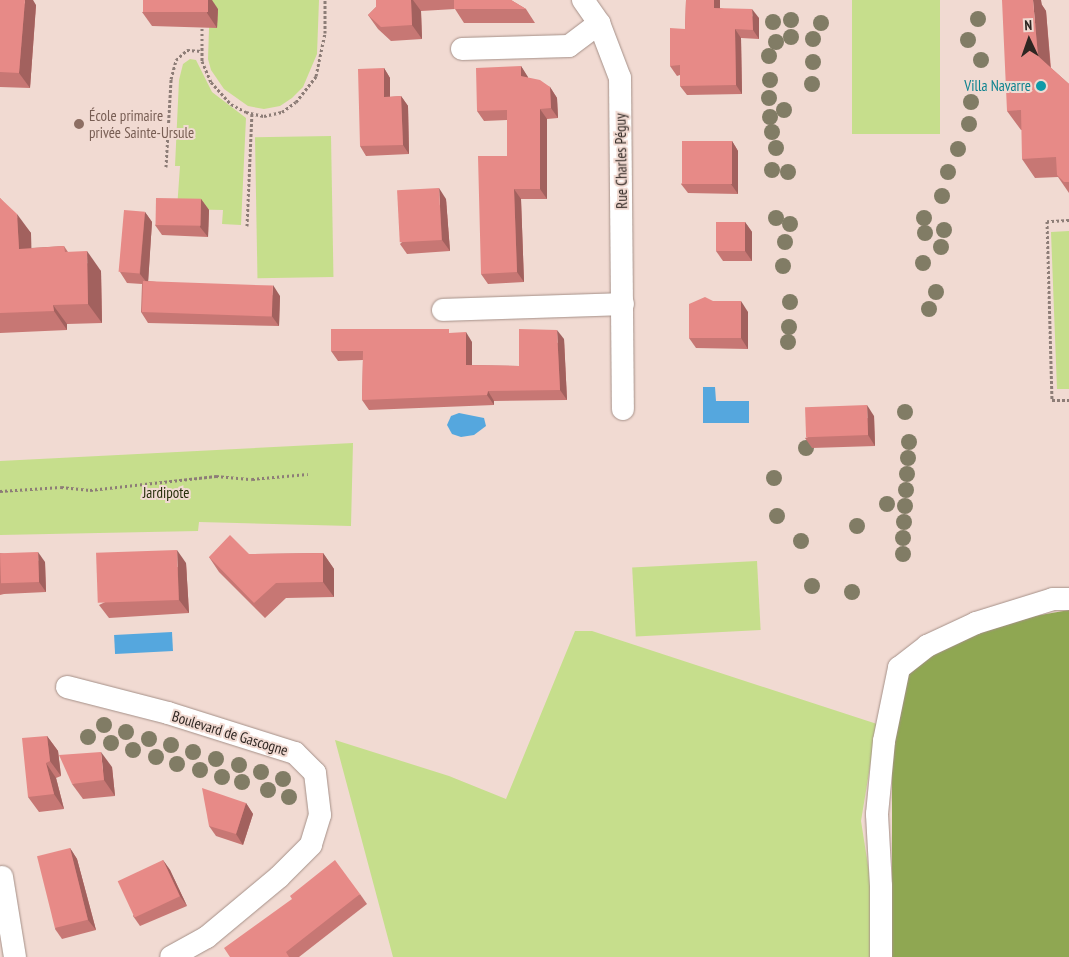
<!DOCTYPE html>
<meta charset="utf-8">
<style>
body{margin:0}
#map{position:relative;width:1069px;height:957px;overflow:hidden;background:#f1dad2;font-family:"PT Sans Narrow",sans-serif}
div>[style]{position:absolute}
.green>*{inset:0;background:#c6de8c;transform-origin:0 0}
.forest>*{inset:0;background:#8fa752}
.water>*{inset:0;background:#55a7de;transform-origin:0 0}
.path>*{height:3px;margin-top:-1.5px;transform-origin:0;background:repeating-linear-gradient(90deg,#8d7d77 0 2.5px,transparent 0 5px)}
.roads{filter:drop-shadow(0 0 1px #a59088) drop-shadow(0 0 1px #a59088)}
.street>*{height:22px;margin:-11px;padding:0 11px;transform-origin:11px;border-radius:11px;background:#fff}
.trees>*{width:16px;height:16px;margin:-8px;border-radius:50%;background:#817c65}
.wall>*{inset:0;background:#c77774}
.shaded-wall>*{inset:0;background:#a2615e}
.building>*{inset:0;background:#e78a87;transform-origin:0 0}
.dots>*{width:14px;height:14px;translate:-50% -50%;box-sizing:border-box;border:2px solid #f1dad2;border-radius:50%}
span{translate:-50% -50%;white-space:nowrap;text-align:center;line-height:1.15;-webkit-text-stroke:4px #f1dad2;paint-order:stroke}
.culture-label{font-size:15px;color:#0d838f}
.right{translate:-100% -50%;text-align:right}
.education-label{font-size:15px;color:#785e54}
.left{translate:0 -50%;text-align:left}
.street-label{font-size:15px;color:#2e2622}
.park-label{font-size:15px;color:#262f0b}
.north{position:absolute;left:1004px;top:15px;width:50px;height:50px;-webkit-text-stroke:4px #f1dad2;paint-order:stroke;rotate:357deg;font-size:14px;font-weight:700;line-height:20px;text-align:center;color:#2e2622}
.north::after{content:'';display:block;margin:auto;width:18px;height:22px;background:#2e2622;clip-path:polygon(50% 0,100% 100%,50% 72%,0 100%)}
</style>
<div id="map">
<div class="green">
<i style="clip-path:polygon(210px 0,319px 0,317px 54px,303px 87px,292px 98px,280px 106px,264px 109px,248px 106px,224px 89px,211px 70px,208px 59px)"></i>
<i style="left:852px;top:0;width:88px;height:134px"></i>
<i style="clip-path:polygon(190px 59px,196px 60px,212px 92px,246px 118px,241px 225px,222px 224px,223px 210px,177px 209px,180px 166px,175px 166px,179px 80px,183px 64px)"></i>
<i style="left:331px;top:136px;width:141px;height:76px;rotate:89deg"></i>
<i style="clip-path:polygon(1069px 231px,1069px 389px,1057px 389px,1051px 232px)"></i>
<i style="clip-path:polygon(353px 443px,351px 526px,199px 522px,198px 531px,0 535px,0 461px)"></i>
<i style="left:757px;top:561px;width:69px;height:125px;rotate:87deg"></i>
<i style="clip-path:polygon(575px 631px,592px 631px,877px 724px,861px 821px,872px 891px,871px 957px,393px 957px,335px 740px,449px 776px,506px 799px)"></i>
</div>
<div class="forest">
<i style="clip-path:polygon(1069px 610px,1069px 957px,885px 957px,892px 889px,892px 754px,906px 676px,943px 647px,1012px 620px)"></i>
</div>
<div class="water">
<i style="clip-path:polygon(703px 387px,715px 387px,716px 401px,749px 401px,749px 423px,703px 423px)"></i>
<i style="clip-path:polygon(459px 413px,484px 418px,486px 426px,474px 435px,461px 437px,452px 434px,447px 425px,451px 416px)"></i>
<i style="left:172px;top:632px;width:19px;height:58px;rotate:87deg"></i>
</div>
<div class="path">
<i style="left:202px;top:23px;width:38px;rotate:90deg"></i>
<i style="left:202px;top:61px;width:23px;rotate:67deg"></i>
<i style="left:211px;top:82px;width:30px;rotate:48deg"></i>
<i style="left:231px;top:104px;width:17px;rotate:28deg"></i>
<i style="left:246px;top:112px;width:18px;rotate:13deg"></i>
<i style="left:264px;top:116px;width:18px;rotate:-13deg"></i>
<i style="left:282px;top:112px;width:17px;rotate:-36deg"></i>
<i style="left:296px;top:102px;width:33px;rotate:-52deg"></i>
<i style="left:316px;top:76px;width:44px;rotate:-78.2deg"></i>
<i style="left:325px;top:33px;width:33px;rotate:-90deg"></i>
<i style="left:166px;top:167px;width:88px;rotate:-86.7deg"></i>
<i style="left:171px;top:79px;width:20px;rotate:-75deg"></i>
<i style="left:176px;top:60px;width:15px;rotate:-42deg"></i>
<i style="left:187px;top:50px;width:15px;rotate:4deg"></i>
<i style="left:1069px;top:220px;width:22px;rotate:177deg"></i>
<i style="left:1047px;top:221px;width:179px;rotate:88.4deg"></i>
<i style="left:1052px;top:400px;width:17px"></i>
<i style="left:247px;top:226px;width:113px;rotate:-87.5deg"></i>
<i style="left:0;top:491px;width:61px;rotate:-3.8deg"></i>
<i style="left:61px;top:487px;width:29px;rotate:6deg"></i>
<i style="left:90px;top:490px;width:127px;rotate:-6.3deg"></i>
<i style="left:216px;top:476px;width:36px;rotate:5deg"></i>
<i style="left:252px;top:479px;width:56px;rotate:-5.1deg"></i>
</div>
<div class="roads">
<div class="street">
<i style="left:583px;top:0;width:28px;rotate:55deg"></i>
<i style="left:599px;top:23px;width:59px;rotate:69.1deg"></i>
<i style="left:620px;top:78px;width:331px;rotate:89.5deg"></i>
<i style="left:462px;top:49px;width:107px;rotate:-1.6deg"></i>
<i style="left:569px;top:46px;width:38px;rotate:-37deg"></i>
<i style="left:443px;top:310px;width:180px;rotate:-1.9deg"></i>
<i style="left:67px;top:687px;width:104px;rotate:14.4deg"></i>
<i style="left:168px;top:713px;width:133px;rotate:17.5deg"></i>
<i style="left:295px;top:753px;width:28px;rotate:45deg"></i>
<i style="left:315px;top:773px;width:42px;rotate:83.2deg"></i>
<i style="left:320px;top:815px;width:31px;rotate:107deg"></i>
<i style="left:311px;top:845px;width:45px;rotate:135deg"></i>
<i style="left:279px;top:877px;width:94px;rotate:140.2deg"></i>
<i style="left:207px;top:937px;width:41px;rotate:150.9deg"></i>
<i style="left:2px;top:877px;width:81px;rotate:80.8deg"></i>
<i style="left:881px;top:957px;width:71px;rotate:-90deg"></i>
<i style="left:881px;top:886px;width:72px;rotate:-93.2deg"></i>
<i style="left:877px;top:814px;width:73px;rotate:-84.5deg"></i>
<i style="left:884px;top:741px;width:75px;rotate:-78.4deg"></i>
<i style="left:899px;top:668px;width:36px;rotate:-38deg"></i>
<i style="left:927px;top:646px;width:54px;rotate:-25.1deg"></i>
<i style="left:976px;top:623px;width:81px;rotate:-17.3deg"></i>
<i style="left:1053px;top:599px;width:16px"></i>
</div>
</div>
<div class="trees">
<i style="left:978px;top:19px"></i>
<i style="left:791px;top:20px"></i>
<i style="left:773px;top:22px"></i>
<i style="left:821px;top:23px"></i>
<i style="left:791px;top:37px"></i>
<i style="left:813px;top:39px"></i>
<i style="left:968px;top:40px"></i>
<i style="left:776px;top:42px"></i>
<i style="left:769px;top:56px"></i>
<i style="left:981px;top:60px"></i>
<i style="left:813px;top:62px"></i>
<i style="left:770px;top:80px"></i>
<i style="left:812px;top:84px"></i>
<i style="left:769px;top:98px"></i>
<i style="left:971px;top:102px"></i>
<i style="left:784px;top:110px"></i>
<i style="left:770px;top:117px"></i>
<i style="left:969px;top:124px"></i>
<i style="left:772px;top:132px"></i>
<i style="left:776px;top:148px"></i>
<i style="left:958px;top:149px"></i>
<i style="left:772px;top:170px"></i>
<i style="left:788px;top:172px"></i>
<i style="left:948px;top:172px"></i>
<i style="left:942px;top:196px"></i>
<i style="left:776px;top:218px"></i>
<i style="left:924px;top:218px"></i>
<i style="left:790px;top:224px"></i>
<i style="left:944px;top:230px"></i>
<i style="left:925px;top:233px"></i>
<i style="left:785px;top:242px"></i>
<i style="left:941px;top:247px"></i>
<i style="left:923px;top:263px"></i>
<i style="left:783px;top:266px"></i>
<i style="left:936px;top:292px"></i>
<i style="left:790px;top:302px"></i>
<i style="left:929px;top:309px"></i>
<i style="left:789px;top:327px"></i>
<i style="left:788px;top:342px"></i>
<i style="left:905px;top:412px"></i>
<i style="left:909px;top:442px"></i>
<i style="left:806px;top:448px"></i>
<i style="left:908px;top:458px"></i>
<i style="left:907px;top:474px"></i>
<i style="left:774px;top:478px"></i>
<i style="left:906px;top:490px"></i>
<i style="left:887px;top:504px"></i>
<i style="left:905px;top:506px"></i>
<i style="left:777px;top:516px"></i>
<i style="left:904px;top:522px"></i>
<i style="left:857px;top:526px"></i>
<i style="left:903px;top:538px"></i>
<i style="left:801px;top:541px"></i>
<i style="left:903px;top:554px"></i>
<i style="left:812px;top:586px"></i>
<i style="left:852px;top:592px"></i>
<i style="left:104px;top:725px"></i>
<i style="left:126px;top:732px"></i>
<i style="left:88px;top:737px"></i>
<i style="left:149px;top:739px"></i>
<i style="left:111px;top:743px"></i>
<i style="left:171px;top:745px"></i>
<i style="left:133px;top:750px"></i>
<i style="left:193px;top:752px"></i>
<i style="left:156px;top:757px"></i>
<i style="left:216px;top:759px"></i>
<i style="left:177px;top:764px"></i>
<i style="left:239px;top:765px"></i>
<i style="left:200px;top:770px"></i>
<i style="left:261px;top:772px"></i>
<i style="left:222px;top:777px"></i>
<i style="left:283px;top:779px"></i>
<i style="left:242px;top:782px"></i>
<i style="left:268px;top:790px"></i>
<i style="left:289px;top:797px"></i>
</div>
<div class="wall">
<i style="clip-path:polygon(0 0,36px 5px,30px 88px,0 87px)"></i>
<i style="clip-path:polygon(376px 0,511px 0,526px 9px,535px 23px,464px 23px,455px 9px,421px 11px,422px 39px,391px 41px,378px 29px,368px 15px,376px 7px)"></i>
<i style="clip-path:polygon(686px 0,720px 0,720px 8px,759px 18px,759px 39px,741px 38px,742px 94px,687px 95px,680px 86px,680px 75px,677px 76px,670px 66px,685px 29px)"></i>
<i style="clip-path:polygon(1042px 5px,1046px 11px,1051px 68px,1069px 84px,1069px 193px,1058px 177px,1035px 178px,1022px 159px,1022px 130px,1021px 130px,1007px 111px)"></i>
<i style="clip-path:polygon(218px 9px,217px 28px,152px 26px,142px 12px)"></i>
<i style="clip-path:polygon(521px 66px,528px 78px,550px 87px,557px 98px,558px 118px,547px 119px,547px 199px,521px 199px,524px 282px,488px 284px,481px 274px,507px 156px,507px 120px,484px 121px,477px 111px)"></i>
<i style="clip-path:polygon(384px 68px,390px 78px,390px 97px,401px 96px,408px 106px,409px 154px,366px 156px,360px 146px)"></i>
<i style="clip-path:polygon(732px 141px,738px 151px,738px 194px,688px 193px,681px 184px)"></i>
<i style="clip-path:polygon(0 198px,31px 233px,31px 248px,64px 246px,68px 252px,101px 271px,102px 323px,67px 324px,67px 330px,0 333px)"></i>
<i style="clip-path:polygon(201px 199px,209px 210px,208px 237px,162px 235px,155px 225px)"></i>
<i style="clip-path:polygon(446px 199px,450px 251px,407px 254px,400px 244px)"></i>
<i style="clip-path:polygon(145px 212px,152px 222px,148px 281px,280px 296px,279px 326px,148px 323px,141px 312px,142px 284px,127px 283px,120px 272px)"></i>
<i style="clip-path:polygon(745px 222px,752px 232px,752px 261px,723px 261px,716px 251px)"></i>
<i style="clip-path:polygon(713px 301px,748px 312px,748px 349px,696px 348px,689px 338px)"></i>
<i style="clip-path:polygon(452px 333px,472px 342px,472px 365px,519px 366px,564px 339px,567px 400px,494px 401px,494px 405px,369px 410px,362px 400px,363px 360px,338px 361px,331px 351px)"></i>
<i style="clip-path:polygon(874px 416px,875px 446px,812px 448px,805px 438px)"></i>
<i style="clip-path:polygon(0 553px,45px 562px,46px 592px,4px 594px,0 595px)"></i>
<i style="clip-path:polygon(323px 553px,334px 569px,334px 597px,286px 598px,265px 618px,219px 572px,209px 557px,249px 554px)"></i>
<i style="clip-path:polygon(186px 563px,189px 613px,109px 618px,99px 605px)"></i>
<i style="clip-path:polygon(47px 736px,58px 751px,61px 776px,56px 778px,64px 809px,39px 812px,28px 797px)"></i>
<i style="clip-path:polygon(112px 767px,115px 796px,83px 799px,72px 784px)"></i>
<i style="clip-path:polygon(246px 803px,253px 814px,243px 845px,216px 836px,209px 826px)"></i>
<i style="clip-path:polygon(70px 848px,77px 859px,96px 930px,62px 939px,55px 929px)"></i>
<i style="clip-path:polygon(163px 860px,170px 870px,187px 906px,140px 926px,133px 916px)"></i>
<i style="clip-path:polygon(360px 894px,367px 904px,299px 957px,230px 957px)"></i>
</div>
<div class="shaded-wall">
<i style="clip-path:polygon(25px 0,33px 0,36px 5px,30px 88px,19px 73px)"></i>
<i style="clip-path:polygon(208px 0,212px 0,218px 9px,217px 28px,207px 13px)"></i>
<i style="clip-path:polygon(411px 0,413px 0,421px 11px,422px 39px,412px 25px)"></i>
<i style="clip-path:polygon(714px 0,720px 0,720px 17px,714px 8px)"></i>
<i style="clip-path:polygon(1033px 0,1041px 0,1042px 5px,1046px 11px,1051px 75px,1038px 56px)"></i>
<i style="clip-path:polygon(752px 9px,759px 18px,759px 39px,753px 30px)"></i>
<i style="clip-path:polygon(735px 29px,741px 38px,742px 94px,736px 85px)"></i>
<i style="clip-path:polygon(521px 66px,528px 77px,528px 86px,521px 76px)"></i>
<i style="clip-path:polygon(384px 68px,390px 78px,390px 106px,384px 97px)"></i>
<i style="clip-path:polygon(550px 87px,557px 98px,558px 118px,551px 108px)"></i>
<i style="clip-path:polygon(401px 96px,408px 106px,409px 154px,403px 145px)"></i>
<i style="clip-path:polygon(540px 109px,547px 119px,547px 199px,540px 189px)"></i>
<i style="clip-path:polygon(732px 141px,738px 151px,738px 194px,731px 184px)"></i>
<i style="clip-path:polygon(439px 188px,446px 199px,450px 251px,442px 240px)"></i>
<i style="clip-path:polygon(514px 189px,521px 199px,524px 282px,517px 272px)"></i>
<i style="clip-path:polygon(201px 199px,209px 210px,208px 237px,200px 227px)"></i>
<i style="clip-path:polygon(145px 212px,152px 222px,148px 284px,140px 274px)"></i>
<i style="clip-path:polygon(17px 214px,31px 233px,32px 268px,19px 249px)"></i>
<i style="clip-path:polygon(745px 222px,752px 232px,752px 261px,745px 251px)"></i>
<i style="clip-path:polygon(87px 251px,101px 271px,102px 323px,88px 304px)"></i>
<i style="clip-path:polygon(273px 285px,280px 296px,279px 326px,271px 315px)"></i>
<i style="clip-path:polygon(741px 301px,748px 312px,748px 349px,741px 338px)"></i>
<i style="clip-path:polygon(53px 305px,67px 324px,67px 330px,54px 311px)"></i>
<i style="clip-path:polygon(557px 330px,564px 339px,567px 400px,560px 390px)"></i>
<i style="clip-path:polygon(466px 332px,472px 342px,472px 374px,466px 365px)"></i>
<i style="clip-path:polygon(488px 391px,494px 401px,494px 405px,487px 395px)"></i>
<i style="clip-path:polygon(867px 405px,874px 416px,875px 446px,868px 435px)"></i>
<i style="clip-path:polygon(177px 550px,186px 563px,189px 613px,179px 600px)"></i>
<i style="clip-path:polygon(38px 552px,45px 562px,46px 592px,39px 582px)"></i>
<i style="clip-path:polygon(323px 553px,334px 569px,334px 597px,323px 582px)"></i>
<i style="clip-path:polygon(47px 736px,58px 751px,61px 776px,50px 761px)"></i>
<i style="clip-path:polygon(101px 752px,112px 767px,115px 796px,104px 780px)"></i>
<i style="clip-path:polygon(46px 763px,56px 778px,64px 809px,54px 794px)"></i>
<i style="clip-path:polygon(246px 803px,253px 814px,243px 845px,236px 834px)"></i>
<i style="clip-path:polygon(70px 848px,77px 859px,96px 930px,88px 920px)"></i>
<i style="clip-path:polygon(163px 860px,170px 870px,187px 906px,180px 896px)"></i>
</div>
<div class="building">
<i style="clip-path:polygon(0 0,25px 0,19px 73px,0 72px)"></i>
<i style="left:143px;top:0;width:65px;height:12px"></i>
<i style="clip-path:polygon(376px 0,411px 0,412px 25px,381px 27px,368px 15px,376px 7px)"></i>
<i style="clip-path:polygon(454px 0,511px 0,526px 9px,454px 9px)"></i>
<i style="clip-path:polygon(686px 0,714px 0,714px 8px,752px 9px,753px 30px,735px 29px,736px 85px,680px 86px,680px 65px,670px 66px,670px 28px,685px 29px)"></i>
<i style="clip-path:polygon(1002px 0,1033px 0,1038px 56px,1069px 84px,1069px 182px,1064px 182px,1057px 175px,1056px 157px,1022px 159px,1021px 110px,1007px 111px)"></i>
<i style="clip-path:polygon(521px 66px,521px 76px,540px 80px,550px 87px,551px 108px,540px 109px,540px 189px,514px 189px,517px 272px,481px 274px,478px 156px,507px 156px,507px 110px,477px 111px,476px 68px)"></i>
<i style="clip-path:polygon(384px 68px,384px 97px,401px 96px,403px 145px,360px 146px,358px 69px)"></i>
<i style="left:682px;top:141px;width:50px;height:43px"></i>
<i style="left:439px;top:188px;width:52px;height:42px;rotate:87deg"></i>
<i style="clip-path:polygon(0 198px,17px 214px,19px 249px,64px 246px,65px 252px,87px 251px,88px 304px,53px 305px,54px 311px,0 313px)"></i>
<i style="left:156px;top:198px;width:45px;height:27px;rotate:1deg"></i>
<i style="left:124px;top:210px;width:21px;height:62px;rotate:5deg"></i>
<i style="left:716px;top:222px;width:29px;height:29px"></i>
<i style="left:143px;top:281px;width:130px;height:31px;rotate:2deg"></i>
<i style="clip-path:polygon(705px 297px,713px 301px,741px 301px,741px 338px,689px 338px,689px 304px)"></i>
<i style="clip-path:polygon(331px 329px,449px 329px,449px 333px,466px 332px,466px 365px,519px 366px,519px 329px,557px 330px,560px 390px,488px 391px,487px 395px,362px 400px,363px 351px,331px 351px)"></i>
<i style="left:867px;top:405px;width:30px;height:62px;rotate:88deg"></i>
<i style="clip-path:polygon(230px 535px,249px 554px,323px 553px,323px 582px,276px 583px,254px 603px,209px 557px)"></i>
<i style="left:177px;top:550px;width:50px;height:81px;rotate:88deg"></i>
<i style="left:38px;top:552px;width:30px;height:38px;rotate:88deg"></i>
<i style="clip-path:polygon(47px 736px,50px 761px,46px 763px,54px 794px,28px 797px,22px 738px)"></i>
<i style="clip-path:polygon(101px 752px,104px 780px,72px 784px,59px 755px)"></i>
<i style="clip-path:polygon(202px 788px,246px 803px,236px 834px,209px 826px)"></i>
<i style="left:70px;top:848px;width:74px;height:34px;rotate:76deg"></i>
<i style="left:163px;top:860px;width:40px;height:50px;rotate:65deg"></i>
<i style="clip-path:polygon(335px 860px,360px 894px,286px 952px,289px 957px,230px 957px,224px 948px,292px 899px,290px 896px)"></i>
</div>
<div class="dots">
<i style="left:1041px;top:86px;background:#0f9aa8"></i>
<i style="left:79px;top:124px;background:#8d6e63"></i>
</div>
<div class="culture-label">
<span class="right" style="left:1031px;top:86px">Villa Navarre</span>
</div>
<div class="education-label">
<span class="left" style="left:89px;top:124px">École primaire<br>privée Sainte-Ursule</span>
</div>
<div class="street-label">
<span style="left:621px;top:161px;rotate:-91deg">Rue Charles Péguy</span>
<span style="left:230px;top:733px;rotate:17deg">Boulevard de Gascogne</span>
</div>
<div class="park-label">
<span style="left:166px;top:493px">Jardipote</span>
</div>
<div class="north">N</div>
</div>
